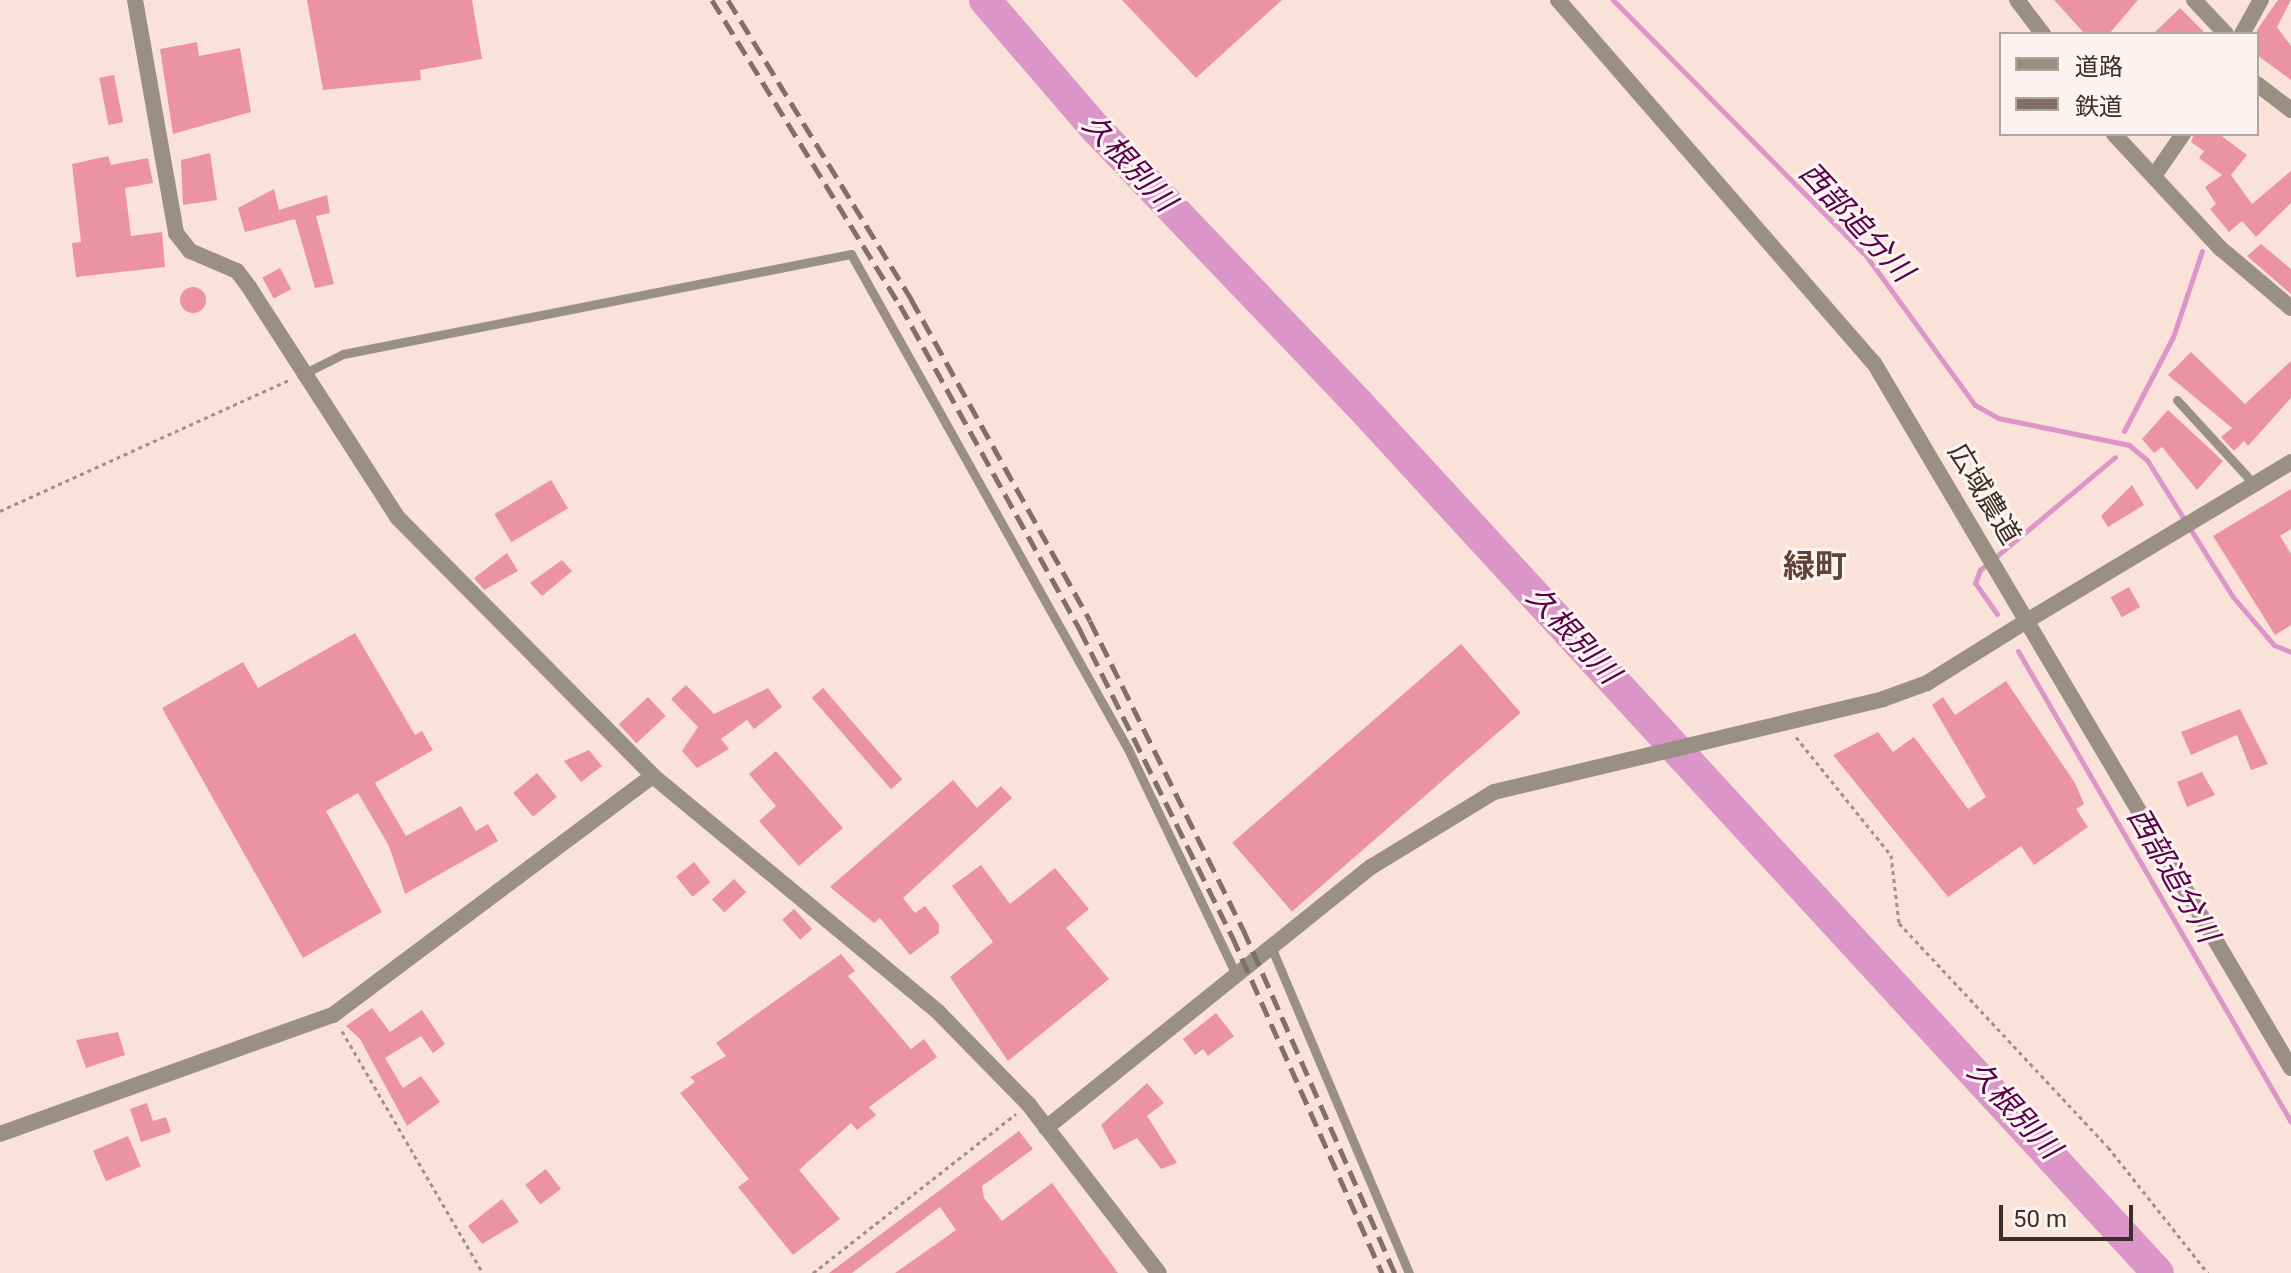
<!DOCTYPE html>
<meta charset="utf-8">
<style>
body{margin:0}
#map{position:relative;width:2291px;height:1273px;overflow:hidden;background:#fae2d9;font-family:Roboto,"Noto Sans JP",sans-serif}
div>[style]{position:absolute}
.stream>*{height:5px;margin:-2.5px;padding:0 2.5px;transform-origin:2.5px;border-radius:2.5px;background:#dc95c9}
.river>*{height:32px;margin:-16px;padding:0 16px;transform-origin:16px;border-radius:16px;background:#dc95c9}
.building>*{inset:0;background:#ec93a3;transform-origin:0 0}
.round{border-radius:50%}
.path>*{height:3px;margin-top:-1.5px;transform-origin:0;background:repeating-linear-gradient(90deg,#a38f88 0 4px,transparent 0 8px)}
.service>*{height:9px;margin:-4.5px;padding:0 4.5px;transform-origin:4.5px;border-radius:4.5px;background:#998f83}
.minor>*{height:16px;margin:-8px;padding:0 8px;transform-origin:8px;border-radius:8px;background:#998f83}
.tertiary>*{height:16px;margin:-8px;padding:0 8px;transform-origin:8px;border-radius:8px;background:#998f83}
.rail>*{height:5px;margin-top:-2.5px;transform-origin:0;background:repeating-linear-gradient(90deg,#816f68 0 16px,transparent 0 24px)}
span{translate:-50% -50%;white-space:nowrap;text-align:center;line-height:1.15;-webkit-text-stroke:6px #fbf3f0;paint-order:stroke}
.street-label{font-size:28px;color:#3e2e29}
.water-label{font-size:30px;color:#5a014b;font-style:italic}
.quarter-label{font-size:32px;color:#624237;font-weight:700}
.legend{position:absolute;left:1999px;top:32px;width:260px;height:104px;box-sizing:border-box;background:#fbf3f0;border:2px solid #afa4a0;margin:0;padding:10px 14px;list-style:none;font-size:24px;color:#3e2e29}
.legend li{display:flex;align-items:center;gap:16px;height:40px}
.legend b{width:40px;border:2px solid #afa4a0}
.scale{position:absolute;left:1999px;top:1205px;width:134px;height:36px;box-sizing:border-box;border:4px solid #3e2e29;border-top:0;padding-left:10px;font-size:24px;line-height:28px;white-space:nowrap;color:#3e2e29;-webkit-text-stroke:6px #fbf3f0;paint-order:stroke}
</style>
<div id="map">
<div class="stream">
<i style="left:1613px;top:0;width:361px;rotate:45.3deg"></i>
<i style="left:1867px;top:257px;width:183px;rotate:53.9deg"></i>
<i style="left:1975px;top:405px;width:26px;rotate:29deg"></i>
<i style="left:1998px;top:418px;width:134px;rotate:11.6deg"></i>
<i style="left:2129px;top:445px;width:23px;rotate:40deg"></i>
<i style="left:2147px;top:460px;width:162px;rotate:57.9deg"></i>
<i style="left:2233px;top:597px;width:63px;rotate:49.5deg"></i>
<i style="left:2274px;top:645px;width:18px;rotate:22deg"></i>
<i style="left:2124px;top:431px;width:106px;rotate:-62.5deg"></i>
<i style="left:2173px;top:337px;width:91px;rotate:-71.4deg"></i>
<i style="left:1997px;top:614px;width:38px;rotate:-125deg"></i>
<i style="left:1975px;top:583px;width:14px;rotate:-69deg"></i>
<i style="left:1980px;top:570px;width:176px;rotate:-39.9deg"></i>
<i style="left:2018px;top:651px;width:544px;rotate:59.9deg"></i>
</div>
<div class="river">
<i style="left:985px;top:0;width:172px;rotate:49.3deg"></i>
<i style="left:1097px;top:130px;width:376px;rotate:46.3deg"></i>
<i style="left:1357px;top:402px;width:1183px;rotate:47.4deg"></i>
</div>
<div class="building">
<i style="clip-path:polygon(307px 0,472px 0,482px 59px,420px 70px,421px 80px,323px 90px)"></i>
<i style="clip-path:polygon(1122px 0,1282px 0,1196px 78px)"></i>
<i style="clip-path:polygon(2054px 0,2138px 0,2109px 34px,2085px 34px)"></i>
<i style="clip-path:polygon(2278px 0,2291px 0,2277px 27px,2291px 46px,2291px 80px,2257px 55px,2257px 30px)"></i>
<i style="clip-path:polygon(2180px 8px,2206px 34px,2153px 34px)"></i>
<i style="clip-path:polygon(197px 42px,199px 56px,240px 48px,251px 112px,173px 134px,160px 49px)"></i>
<i style="left:114px;top:75px;width:48px;height:15px;rotate:79deg"></i>
<i style="clip-path:polygon(2194px 134px,2219px 134px,2247px 155px,2231px 175px,2252px 204px,2291px 171px,2291px 203px,2256px 237px,2242px 221px,2229px 232px,2210px 209px,2216px 204px,2205px 187px,2222px 175px,2199px 158px,2204px 151px,2191px 142px)"></i>
<i style="clip-path:polygon(210px 153px,217px 200px,183px 205px,181px 160px)"></i>
<i style="clip-path:polygon(108px 156px,111px 165px,148px 158px,153px 183px,125px 188px,131px 236px,162px 232px,165px 267px,76px 277px,72px 243px,81px 242px,72px 164px)"></i>
<i style="clip-path:polygon(274px 189px,279px 210px,327px 195px,330px 213px,316px 216px,334px 284px,315px 288px,295px 219px,245px 232px,238px 208px)"></i>
<i style="clip-path:polygon(2261px 244px,2291px 269px,2291px 294px,2247px 256px)"></i>
<i style="left:280px;top:268px;width:24px;height:20px;rotate:62deg"></i>
<i class="round" style="left:180px;top:287px;width:26px;height:26px"></i>
<i style="clip-path:polygon(2191px 352px,2245px 404px,2291px 361px,2291px 398px,2248px 446px,2244px 441px,2234px 451px,2221px 437px,2232px 428px,2168px 375px)"></i>
<i style="clip-path:polygon(2168px 410px,2223px 461px,2197px 490px,2162px 447px,2154px 453px,2142px 439px)"></i>
<i style="left:551px;top:480px;width:33px;height:66px;rotate:59deg"></i>
<i style="clip-path:polygon(2132px 485px,2144px 505px,2108px 527px,2101px 516px)"></i>
<i style="clip-path:polygon(2291px 489px,2291px 529px,2280px 536px,2291px 554px,2291px 625px,2275px 635px,2213px 536px)"></i>
<i style="clip-path:polygon(507px 553px,518px 571px,484px 590px,474px 578px)"></i>
<i style="clip-path:polygon(562px 560px,572px 571px,542px 596px,530px 583px)"></i>
<i style="left:2129px;top:587px;width:23px;height:21px;rotate:61deg"></i>
<i style="clip-path:polygon(355px 633px,415px 735px,422px 731px,433px 750px,375px 783px,406px 836px,461px 806px,476px 831px,488px 824px,498px 841px,405px 894px,389px 846px,358px 793px,326px 811px,382px 912px,303px 958px,162px 708px,243px 662px,258px 688px)"></i>
<i style="left:1461px;top:644px;width:91px;height:303px;rotate:49deg"></i>
<i style="clip-path:polygon(2006px 681px,2075px 783px,2084px 804px,2076px 809px,2088px 827px,2034px 865px,2021px 846px,1948px 897px,1833px 755px,1878px 732px,1893px 752px,1914px 737px,1968px 809px,1986px 797px,1932px 705px,1943px 697px,1955px 715px)"></i>
<i style="clip-path:polygon(686px 685px,714px 714px,768px 688px,782px 707px,754px 729px,747px 720px,721px 739px,729px 749px,697px 768px,682px 751px,698px 727px,671px 699px)"></i>
<i style="left:823px;top:688px;width:121px;height:15px;rotate:49deg"></i>
<i style="left:648px;top:697px;width:26px;height:40px;rotate:47deg"></i>
<i style="clip-path:polygon(2240px 709px,2268px 764px,2251px 770px,2237px 735px,2191px 755px,2181px 732px)"></i>
<i style="clip-path:polygon(589px 750px,602px 766px,581px 782px,564px 761px)"></i>
<i style="clip-path:polygon(776px 751px,843px 828px,799px 866px,759px 821px,776px 806px,749px 774px)"></i>
<i style="clip-path:polygon(2202px 772px,2215px 795px,2187px 807px,2177px 782px)"></i>
<i style="left:537px;top:773px;width:31px;height:31px;rotate:50deg"></i>
<i style="clip-path:polygon(953px 780px,977px 808px,1001px 786px,1012px 798px,903px 898px,915px 913px,925px 906px,939px 924px,939px 933px,910px 955px,880px 918px,874px 923px,830px 887px)"></i>
<i style="left:694px;top:862px;width:26px;height:23px;rotate:51deg"></i>
<i style="clip-path:polygon(981px 865px,1010px 904px,1055px 868px,1089px 909px,1066px 928px,1109px 979px,1008px 1061px,950px 977px,993px 942px,952px 886px)"></i>
<i style="left:734px;top:879px;width:18px;height:30px;rotate:47deg"></i>
<i style="left:794px;top:909px;width:27px;height:16px;rotate:48deg"></i>
<i style="clip-path:polygon(841px 954px,855px 971px,848px 976px,911px 1049px,924px 1039px,937px 1057px,869px 1107px,876px 1115px,857px 1130px,851px 1123px,799px 1170px,840px 1219px,793px 1255px,738px 1187px,749px 1179px,680px 1093px,695px 1082px,690px 1077px,726px 1056px,716px 1043px)"></i>
<i style="clip-path:polygon(372px 1008px,390px 1032px,422px 1010px,445px 1044px,433px 1053px,421px 1036px,385px 1058px,403px 1088px,421px 1076px,440px 1102px,407px 1126px,360px 1039px,346px 1026px)"></i>
<i style="clip-path:polygon(1216px 1013px,1234px 1036px,1208px 1056px,1203px 1049px,1195px 1055px,1183px 1039px)"></i>
<i style="clip-path:polygon(118px 1032px,125px 1055px,86px 1068px,76px 1040px)"></i>
<i style="clip-path:polygon(1147px 1083px,1164px 1103px,1147px 1116px,1177px 1163px,1161px 1169px,1137px 1138px,1114px 1150px,1101px 1125px)"></i>
<i style="clip-path:polygon(147px 1103px,153px 1121px,166px 1117px,171px 1132px,141px 1142px,130px 1109px)"></i>
<i style="clip-path:polygon(1019px 1131px,1033px 1149px,982px 1186px,984px 1198px,1002px 1221px,1052px 1183px,1118px 1273px,895px 1273px,956px 1230px,940px 1207px,852px 1273px,829px 1273px)"></i>
<i style="left:128px;top:1136px;width:33px;height:38px;rotate:67deg"></i>
<i style="left:546px;top:1169px;width:25px;height:26px;rotate:53deg"></i>
<i style="clip-path:polygon(502px 1199px,519px 1222px,482px 1244px,468px 1226px)"></i>
</div>
<div class="path">
<i style="left:0;top:511px;width:317px;rotate:-24.4deg"></i>
<i style="left:1796px;top:737px;width:151px;rotate:51.2deg"></i>
<i style="left:1891px;top:855px;width:68px;rotate:83.3deg"></i>
<i style="left:1899px;top:923px;width:306px;rotate:47deg"></i>
<i style="left:2108px;top:1147px;width:161px;rotate:51.6deg"></i>
<i style="left:342px;top:1031px;width:280px;rotate:59.8deg"></i>
<i style="left:813px;top:1273px;width:258px;rotate:-38.1deg"></i>
</div>
<div class="service">
<i style="left:301px;top:375px;width:47px;rotate:-26.6deg"></i>
<i style="left:343px;top:354px;width:518px;rotate:-11.14deg"></i>
<i style="left:851px;top:254px;width:567px;rotate:60.77deg"></i>
<i style="left:1128px;top:749px;width:252px;rotate:64.4deg"></i>
<i style="left:2177px;top:400px;width:115px;rotate:47.5deg"></i>
<i style="left:1272px;top:949px;width:352px;rotate:67.1deg"></i>
</div>
<div class="minor">
<i style="left:135px;top:0;width:237px;rotate:80deg"></i>
<i style="left:176px;top:233px;width:23px;rotate:52deg"></i>
<i style="left:190px;top:251px;width:51px;rotate:23.1deg"></i>
<i style="left:237px;top:271px;width:20px;rotate:53deg"></i>
<i style="left:249px;top:287px;width:274px;rotate:57.2deg"></i>
<i style="left:397px;top:517px;width:364px;rotate:45.3deg"></i>
<i style="left:653px;top:776px;width:371px;rotate:39.6deg"></i>
<i style="left:939px;top:1013px;width:129px;rotate:45.6deg"></i>
<i style="left:1029px;top:1105px;width:212px;rotate:52.3deg"></i>
<i style="left:2017px;top:0;width:43px;rotate:52.6deg"></i>
<i style="left:2194px;top:0;width:47px;rotate:46.7deg"></i>
<i style="left:2242px;top:34px;width:39px;rotate:-61deg"></i>
<i style="left:2257px;top:84px;width:43px;rotate:37.4deg"></i>
<i style="left:2114px;top:134px;width:156px;rotate:47.1deg"></i>
<i style="left:2220px;top:248px;width:93px;rotate:40.2deg"></i>
<i style="left:2154px;top:176px;width:51px;rotate:-55.4deg"></i>
<i style="left:1046px;top:1128px;width:417px;rotate:-38.8deg"></i>
<i style="left:1371px;top:867px;width:144px;rotate:-31.4deg"></i>
<i style="left:1494px;top:792px;width:400px;rotate:-13.4deg"></i>
<i style="left:1883px;top:699px;width:47px;rotate:-20deg"></i>
<i style="left:1927px;top:683px;width:121px;rotate:-31.9deg"></i>
<i style="left:0;top:1134px;width:354px;rotate:-19.7deg"></i>
<i style="left:333px;top:1015px;width:399px;rotate:-36.8deg"></i>
</div>
<div class="tertiary">
<i style="left:1558px;top:0;width:481px;rotate:49deg"></i>
<i style="left:1874px;top:363px;width:819px;rotate:59.4deg"></i>
<i style="left:2030px;top:619px;width:305px;rotate:-31deg"></i>
</div>
<div class="rail">
<i style="left:712px;top:0;width:358px;rotate:58.4deg"></i>
<i style="left:900px;top:305px;width:372px;rotate:61deg"></i>
<i style="left:1080px;top:630px;width:342px;rotate:63.6deg"></i>
<i style="left:1232px;top:936px;width:369px;rotate:66deg"></i>
<i style="left:728px;top:0;width:351px;rotate:58.5deg"></i>
<i style="left:911px;top:299px;width:368px;rotate:60.9deg"></i>
<i style="left:1090px;top:621px;width:344px;rotate:63.6deg"></i>
<i style="left:1243px;top:929px;width:376px;rotate:66.2deg"></i>
</div>
<div class="street-label">
<span style="left:1984px;top:494px;rotate:59deg">広域農道</span>
</div>
<div class="water-label">
<span style="left:1129px;top:163px;rotate:47deg">久根別川</span>
<span style="left:1856px;top:222px;rotate:47deg">西部追分川</span>
<span style="left:1573px;top:635px;rotate:47deg">久根別川</span>
<span style="left:2173px;top:875px;rotate:60deg">西部追分川</span>
<span style="left:2014px;top:1110px;rotate:47deg">久根別川</span>
</div>
<div class="quarter-label">
<span style="left:1815px;top:566px">緑町</span>
</div>
<ul class="legend">
<li><b style="height:10px;background:#998f83"></b>道路</li>
<li><b style="height:10px;background:#816f68"></b>鉄道</li>
</ul>
<div class="scale">50 m</div>
</div>
